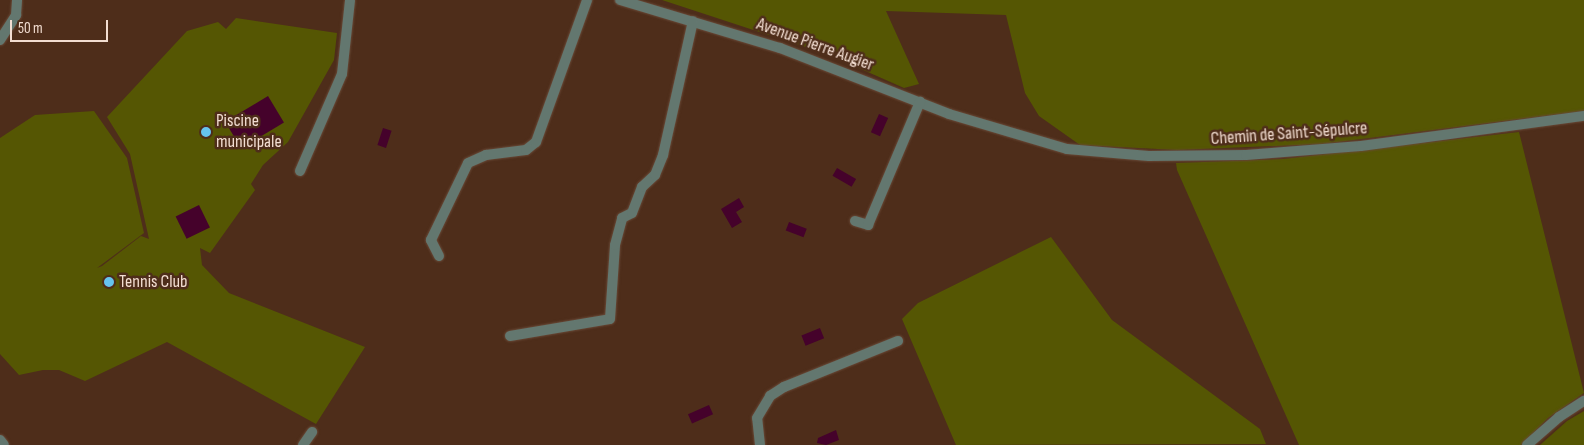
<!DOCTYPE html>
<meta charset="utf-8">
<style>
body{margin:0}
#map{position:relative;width:1584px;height:445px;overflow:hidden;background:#4e2d1a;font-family:"Sofia Sans Condensed",sans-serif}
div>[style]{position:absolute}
.green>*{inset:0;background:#555603}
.water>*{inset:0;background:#45022b;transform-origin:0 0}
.roads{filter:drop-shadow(0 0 1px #684937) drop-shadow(0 0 1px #684937)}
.street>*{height:10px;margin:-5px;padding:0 5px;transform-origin:5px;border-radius:5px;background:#63776f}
.dots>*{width:14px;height:14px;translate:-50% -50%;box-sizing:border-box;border:2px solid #4e2d1a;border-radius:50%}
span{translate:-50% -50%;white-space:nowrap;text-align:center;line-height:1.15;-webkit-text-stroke:5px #4e2d1a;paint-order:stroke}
.street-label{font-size:18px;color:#f2ddd1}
.poi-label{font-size:18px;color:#f2ddd1}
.left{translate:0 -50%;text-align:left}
.scale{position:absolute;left:10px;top:20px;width:98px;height:22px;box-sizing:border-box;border:2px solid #f2ddd1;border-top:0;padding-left:6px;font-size:15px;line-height:18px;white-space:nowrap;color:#f2ddd1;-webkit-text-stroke:4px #4e2d1a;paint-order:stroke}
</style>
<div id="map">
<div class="green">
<i style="clip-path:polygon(662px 0,1584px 0,1584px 111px,1322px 144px,1177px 150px,1080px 145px,1039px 116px,1025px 93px,1006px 15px,886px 11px,919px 84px,904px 88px,827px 54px)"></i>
<i style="clip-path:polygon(236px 18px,337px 33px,334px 60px,288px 142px,263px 165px,251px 184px,255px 190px,210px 253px,200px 248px,202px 265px,229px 293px,365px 347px,316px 424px,167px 342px,85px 381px,59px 370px,43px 370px,19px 375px,0 354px,0 138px,35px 115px,94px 111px,127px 158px,144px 233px,97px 268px,102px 266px,141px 236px,149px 239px,130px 154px,107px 117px,187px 31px,218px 22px,226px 29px)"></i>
<i style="clip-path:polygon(1519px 132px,1584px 393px,1548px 418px,1521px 445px,1299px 445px,1177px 170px,1176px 163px,1283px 159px)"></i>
<i style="clip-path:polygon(1051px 237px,1112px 320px,1260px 429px,1266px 444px,956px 445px,902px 319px,918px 303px)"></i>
<i style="clip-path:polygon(1584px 411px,1584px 445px,1540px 445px,1567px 421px)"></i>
</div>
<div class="water">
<i style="left:268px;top:96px;width:31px;height:50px;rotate:59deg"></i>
<i style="left:879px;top:114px;width:10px;height:20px;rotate:24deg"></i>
<i style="left:383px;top:128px;width:9px;height:18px;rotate:18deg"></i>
<i style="left:837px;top:168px;width:22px;height:9px;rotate:30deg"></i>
<i style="clip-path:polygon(739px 198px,744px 207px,736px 212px,742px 222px,732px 228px,721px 209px)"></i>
<i style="left:199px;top:205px;width:25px;height:26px;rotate:64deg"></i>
<i style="left:789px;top:222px;width:19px;height:9px;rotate:21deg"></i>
<i style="left:820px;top:328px;width:11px;height:20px;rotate:68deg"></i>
<i style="left:709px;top:405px;width:10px;height:23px;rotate:66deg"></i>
<i style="clip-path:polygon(836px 430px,839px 440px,826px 445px,817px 443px,818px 438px)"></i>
</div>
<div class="roads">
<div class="street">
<i style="left:620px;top:0;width:167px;rotate:16.7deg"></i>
<i style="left:780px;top:48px;width:181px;rotate:21.3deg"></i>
<i style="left:949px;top:114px;width:123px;rotate:16.5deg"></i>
<i style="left:1067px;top:149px;width:82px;rotate:4.9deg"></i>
<i style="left:1149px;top:156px;width:97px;rotate:-0.6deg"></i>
<i style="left:1246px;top:155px;width:115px;rotate:-4.5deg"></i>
<i style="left:1361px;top:146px;width:225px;rotate:-7.7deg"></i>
<i style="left:0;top:40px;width:30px;rotate:-57deg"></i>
<i style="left:16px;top:15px;width:15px;rotate:-86deg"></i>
<i style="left:300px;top:171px;width:106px;rotate:-66.6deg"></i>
<i style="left:342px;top:74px;width:74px;rotate:-83.8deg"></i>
<i style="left:855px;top:221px;width:14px;rotate:17deg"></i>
<i style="left:868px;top:225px;width:134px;rotate:-67.1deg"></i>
<i style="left:439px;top:256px;width:18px;rotate:-117deg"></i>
<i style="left:431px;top:240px;width:85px;rotate:-64.3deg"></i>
<i style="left:468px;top:163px;width:20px;rotate:-24deg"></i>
<i style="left:486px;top:155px;width:40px;rotate:-7.1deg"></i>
<i style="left:526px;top:150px;width:13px;rotate:-39deg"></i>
<i style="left:536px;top:142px;width:151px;rotate:-70.2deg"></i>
<i style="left:510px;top:336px;width:101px;rotate:-9.6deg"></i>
<i style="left:610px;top:319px;width:74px;rotate:-86.1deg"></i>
<i style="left:615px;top:245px;width:28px;rotate:-75deg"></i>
<i style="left:622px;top:218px;width:11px;rotate:-27deg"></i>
<i style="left:632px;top:213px;width:28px;rotate:-69deg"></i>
<i style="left:642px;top:187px;width:18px;rotate:-43deg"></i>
<i style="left:655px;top:175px;width:22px;rotate:-68deg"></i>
<i style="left:663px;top:155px;width:137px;rotate:-77.4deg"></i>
<i style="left:0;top:440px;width:6px;rotate:51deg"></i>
<i style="left:303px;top:445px;width:16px;rotate:-55deg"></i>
<i style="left:760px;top:445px;width:27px;rotate:-96deg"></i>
<i style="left:757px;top:418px;width:26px;rotate:-59deg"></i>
<i style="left:770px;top:396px;width:17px;rotate:-33deg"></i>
<i style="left:784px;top:387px;width:123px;rotate:-22deg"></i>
<i style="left:1527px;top:445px;width:43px;rotate:-41.2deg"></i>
<i style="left:1559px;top:417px;width:30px;rotate:-33deg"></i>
</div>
</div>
<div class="dots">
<i style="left:206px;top:132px;background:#66c4ef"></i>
<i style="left:109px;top:282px;background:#66c4ef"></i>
</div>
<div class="street-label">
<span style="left:815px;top:45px;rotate:20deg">Avenue Pierre Augier</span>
<span style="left:1289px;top:134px;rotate:-4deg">Chemin de Saint-Sépulcre</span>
</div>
<div class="poi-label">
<span class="left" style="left:216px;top:132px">Piscine<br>municipale</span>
<span class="left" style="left:119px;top:282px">Tennis Club</span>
</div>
<div class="scale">50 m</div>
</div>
